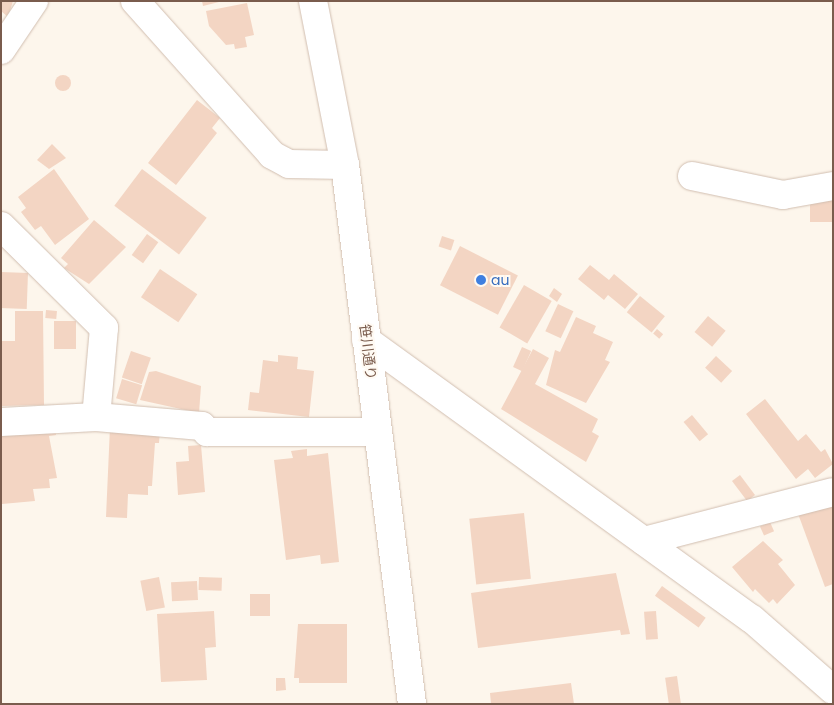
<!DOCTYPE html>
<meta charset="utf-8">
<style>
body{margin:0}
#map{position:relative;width:834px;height:705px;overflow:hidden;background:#fdf6ec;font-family:Poppins,"Noto Sans JP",sans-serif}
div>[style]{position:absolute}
.building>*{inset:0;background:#f3d5c3;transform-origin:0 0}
.round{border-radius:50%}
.roads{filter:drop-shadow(0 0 1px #d1beb0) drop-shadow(0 0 1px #d1beb0)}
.minor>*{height:28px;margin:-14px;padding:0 14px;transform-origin:14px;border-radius:14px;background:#fff}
.dots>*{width:14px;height:14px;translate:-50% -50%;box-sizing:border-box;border:2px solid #fffaf3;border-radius:50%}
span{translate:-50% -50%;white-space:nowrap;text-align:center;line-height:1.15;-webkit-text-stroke:4px #fffaf3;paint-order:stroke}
.shop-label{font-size:14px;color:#366cbe}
.left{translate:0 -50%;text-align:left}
.street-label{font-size:14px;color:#7a5c4d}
.frame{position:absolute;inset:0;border:2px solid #7a5c4d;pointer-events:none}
</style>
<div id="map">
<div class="building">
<i style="clip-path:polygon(1px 1px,13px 1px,8px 17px,1px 11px)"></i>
<i style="clip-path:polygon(202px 1px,219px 1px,219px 2px,203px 6px)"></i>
<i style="clip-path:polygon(247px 3px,254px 35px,245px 37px,247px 47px,235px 49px,234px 44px,226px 45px,209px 26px,206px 11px)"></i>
<i class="round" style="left:55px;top:75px;width:16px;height:16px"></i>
<i style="clip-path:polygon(197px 100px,220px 118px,212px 128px,217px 133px,176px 185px,148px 163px)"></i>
<i style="clip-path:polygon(52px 144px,66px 158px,49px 169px,37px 160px)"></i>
<i style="clip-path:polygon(54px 169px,89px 219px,55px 245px,41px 226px,35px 230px,21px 212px,26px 208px,18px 197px)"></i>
<i style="left:142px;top:169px;width:81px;height:46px;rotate:37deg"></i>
<i style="left:833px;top:197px;width:25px;height:23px;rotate:90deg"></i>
<i style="clip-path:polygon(94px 220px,126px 247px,89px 284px,64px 268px,68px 264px,61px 258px)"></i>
<i style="left:147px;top:234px;width:14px;height:26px;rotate:36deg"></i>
<i style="left:442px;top:236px;width:13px;height:11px;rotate:18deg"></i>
<i style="left:460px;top:246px;width:65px;height:44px;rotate:27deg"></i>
<i style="clip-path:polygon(590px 265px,609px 280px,614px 274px,638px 294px,625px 309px,608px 295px,604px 300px,578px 279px)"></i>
<i style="left:160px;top:269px;width:45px;height:34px;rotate:34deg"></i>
<i style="left:1px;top:272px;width:27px;height:36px;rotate:2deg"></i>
<i style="left:524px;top:285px;width:32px;height:49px;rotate:30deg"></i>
<i style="clip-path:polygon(554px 288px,562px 294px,557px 302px,549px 296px)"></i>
<i style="left:640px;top:296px;width:32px;height:21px;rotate:39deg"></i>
<i style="left:558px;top:304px;width:17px;height:30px;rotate:25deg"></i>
<i style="left:46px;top:310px;width:11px;height:8px;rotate:5deg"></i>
<i style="clip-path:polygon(15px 311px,43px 311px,44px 405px,1px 406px,1px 341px,15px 341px)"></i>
<i style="left:708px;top:316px;width:23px;height:21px;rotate:40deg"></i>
<i style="clip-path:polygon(576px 317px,596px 326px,593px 333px,613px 342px,605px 360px,610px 362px,586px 403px,546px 385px,555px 350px,560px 352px)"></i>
<i style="left:54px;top:321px;width:22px;height:28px"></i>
<i style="left:657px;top:329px;width:8px;height:6px;rotate:40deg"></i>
<i style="left:522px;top:347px;width:10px;height:22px;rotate:24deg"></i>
<i style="clip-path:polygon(533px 349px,549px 358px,535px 384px,598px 419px,592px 432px,599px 436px,586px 462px,501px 409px)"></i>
<i style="left:131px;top:351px;width:21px;height:28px;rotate:19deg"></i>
<i style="clip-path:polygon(278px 355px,298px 357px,297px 369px,314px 371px,309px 417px,248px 410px,250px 392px,259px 393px,263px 360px,278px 362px)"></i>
<i style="left:716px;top:356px;width:22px;height:16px;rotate:43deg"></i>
<i style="clip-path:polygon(156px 371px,201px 386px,199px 413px,140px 400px,149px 372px)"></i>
<i style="left:122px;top:379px;width:21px;height:20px;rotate:17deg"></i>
<i style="clip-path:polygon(765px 399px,798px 441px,806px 434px,821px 452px,825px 449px,833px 464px,815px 478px,808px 469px,796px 479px,746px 414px)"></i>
<i style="left:692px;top:415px;width:25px;height:11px;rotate:50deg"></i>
<i style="clip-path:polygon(55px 427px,56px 435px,49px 436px,57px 478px,49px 479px,50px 488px,33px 489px,35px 501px,2px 504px,1px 432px)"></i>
<i style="clip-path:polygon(110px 427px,160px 430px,159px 443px,155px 443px,152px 486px,148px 486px,148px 495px,128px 494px,127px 518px,106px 517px)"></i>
<i style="clip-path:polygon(201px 445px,205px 492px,178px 495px,176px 462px,189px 461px,188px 446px)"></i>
<i style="clip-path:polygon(307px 449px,307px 456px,328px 453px,339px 562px,321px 564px,320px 555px,286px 560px,274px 460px,293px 458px,291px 451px)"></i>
<i style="left:740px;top:475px;width:25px;height:10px;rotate:53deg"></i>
<i style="clip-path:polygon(827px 504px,833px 508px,833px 584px,825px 587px,797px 511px)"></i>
<i style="left:524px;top:513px;width:66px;height:55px;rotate:84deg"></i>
<i style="left:770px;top:522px;width:10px;height:11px;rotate:66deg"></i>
<i style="clip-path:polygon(763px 541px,783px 560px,778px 564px,795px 585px,777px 604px,773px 599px,769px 603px,755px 589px,753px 592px,732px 567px)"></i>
<i style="clip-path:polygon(616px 573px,630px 634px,621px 635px,620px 630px,478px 648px,471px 593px)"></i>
<i style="left:159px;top:577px;width:31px;height:19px;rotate:79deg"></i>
<i style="left:199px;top:577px;width:23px;height:13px;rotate:2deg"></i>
<i style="left:197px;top:581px;width:19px;height:26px;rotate:87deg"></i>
<i style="left:662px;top:586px;width:54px;height:12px;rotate:36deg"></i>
<i style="left:250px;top:594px;width:20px;height:22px"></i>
<i style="clip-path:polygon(214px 611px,216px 647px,205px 648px,207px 680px,161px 682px,157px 614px)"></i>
<i style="left:656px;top:611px;width:28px;height:12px;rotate:86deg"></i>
<i style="clip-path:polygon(298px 624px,347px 624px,347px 683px,299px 683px,299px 678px,294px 678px)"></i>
<i style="left:677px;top:676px;width:28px;height:12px;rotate:82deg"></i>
<i style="clip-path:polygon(276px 678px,285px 678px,286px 690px,276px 691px)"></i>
<i style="clip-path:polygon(571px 683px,574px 704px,491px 704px,490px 693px)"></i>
</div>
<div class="roads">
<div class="minor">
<i style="left:135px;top:1px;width:206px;rotate:48.3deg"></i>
<i style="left:272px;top:155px;width:19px;rotate:28deg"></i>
<i style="left:289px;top:164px;width:56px;rotate:1deg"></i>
<i style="left:313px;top:1px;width:167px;rotate:79deg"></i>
<i style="left:345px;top:165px;width:543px;rotate:82.91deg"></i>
<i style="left:1px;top:50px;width:59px;rotate:-56deg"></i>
<i style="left:692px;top:176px;width:93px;rotate:11.8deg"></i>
<i style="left:783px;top:195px;width:51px;rotate:-10.2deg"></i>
<i style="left:1px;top:226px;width:145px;rotate:44.7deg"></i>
<i style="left:104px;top:328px;width:89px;rotate:95.1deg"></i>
<i style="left:366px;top:340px;width:476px;rotate:35.9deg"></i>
<i style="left:752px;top:619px;width:108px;rotate:41.2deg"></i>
<i style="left:1px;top:422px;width:95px;rotate:-3deg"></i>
<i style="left:96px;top:417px;width:106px;rotate:4.9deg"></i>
<i style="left:202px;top:426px;width:8px;rotate:50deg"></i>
<i style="left:207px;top:432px;width:171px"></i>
<i style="left:644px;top:541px;width:195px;rotate:-14.5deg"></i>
</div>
</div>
<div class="dots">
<i style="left:481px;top:280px;background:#3f7fe0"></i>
</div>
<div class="shop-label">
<span class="left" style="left:491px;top:280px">au</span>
</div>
<div class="street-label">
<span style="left:368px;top:352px;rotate:83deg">笹川通り</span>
</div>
<div class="frame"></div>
</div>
